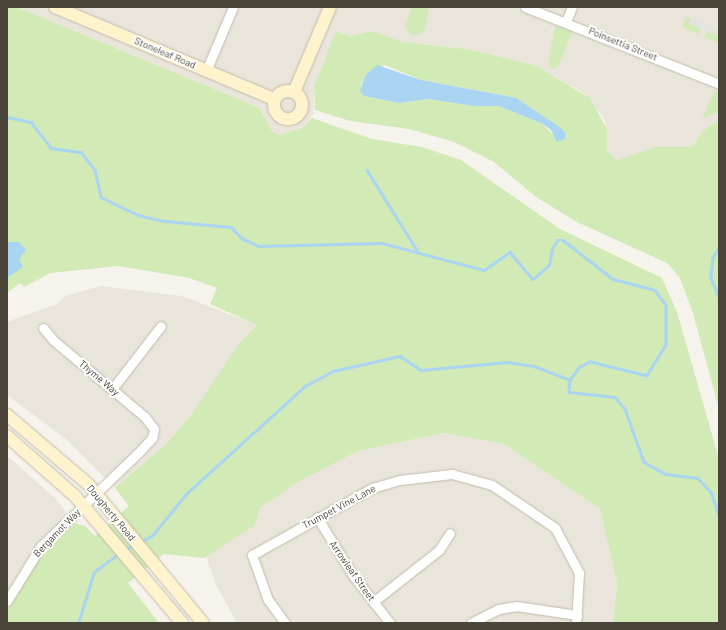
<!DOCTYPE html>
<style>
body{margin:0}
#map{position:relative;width:726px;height:630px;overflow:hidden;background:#f6f3ec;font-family:Barlow,sans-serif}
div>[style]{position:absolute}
.residential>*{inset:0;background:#eae5da}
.green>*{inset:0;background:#d2eab5}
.parking>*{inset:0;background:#e5e3e0;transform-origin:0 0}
.water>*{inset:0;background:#a9d4f2}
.stream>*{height:2.5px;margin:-1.25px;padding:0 1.25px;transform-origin:1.25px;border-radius:1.25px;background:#a9d4f2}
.roads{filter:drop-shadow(0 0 1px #c2bbae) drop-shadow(0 0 1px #c2bbae)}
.street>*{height:9px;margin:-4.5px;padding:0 4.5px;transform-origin:4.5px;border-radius:4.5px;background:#fff}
.secondary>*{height:12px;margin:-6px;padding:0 6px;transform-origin:6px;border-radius:6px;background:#fff3cd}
.secondary>.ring{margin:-6px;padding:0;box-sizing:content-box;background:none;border:12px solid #fff3cd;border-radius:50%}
span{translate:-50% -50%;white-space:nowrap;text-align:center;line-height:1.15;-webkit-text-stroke:4px #fff;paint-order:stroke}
.street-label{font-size:10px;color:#4b4439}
.frame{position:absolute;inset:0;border:8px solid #4b4439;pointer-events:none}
</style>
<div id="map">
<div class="residential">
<i style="clip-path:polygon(17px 7px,719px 7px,719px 120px,704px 131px,692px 147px,666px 147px,617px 160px,607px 151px,607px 129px,603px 116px,582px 92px,535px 65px,467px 49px,403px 42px,372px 31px,350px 36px,336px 31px,314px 93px,313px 115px,302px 128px,279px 135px,272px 131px,260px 109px,253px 105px)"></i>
<i style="clip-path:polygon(101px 286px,182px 296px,257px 325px,191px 415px,167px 443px,115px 488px,67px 440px,7px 395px,7px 322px,57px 304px,65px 296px)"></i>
<i style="clip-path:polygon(444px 433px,504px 444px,600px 509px,617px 583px,613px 623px,237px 623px,216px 585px,205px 554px,255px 525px,260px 508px,298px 482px,358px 451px)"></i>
<i style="clip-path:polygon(7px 456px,55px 498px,75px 523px,41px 556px,7px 610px)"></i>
</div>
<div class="green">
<i style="clip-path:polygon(7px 7px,17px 7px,253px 105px,260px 109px,272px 131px,279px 135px,302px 128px,312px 118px,372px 139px,422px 147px,461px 160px,560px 229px,662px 278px,677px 312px,719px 459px,719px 623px,613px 623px,617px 583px,600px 509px,504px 444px,444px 433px,358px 451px,298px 482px,260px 508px,255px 525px,204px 558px,164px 554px,128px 583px,159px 623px,7px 623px,7px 611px,33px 566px,57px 540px,75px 523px,85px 526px,95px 536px,129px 506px,115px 488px,167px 443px,191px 415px,238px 345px,257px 325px,210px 304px,217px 288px,189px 278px,118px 266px,51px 273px,24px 287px,20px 283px,7px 293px)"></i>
<i style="clip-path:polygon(412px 7px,429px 7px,425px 30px,420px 35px,411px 35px,405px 27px)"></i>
<i style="clip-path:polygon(686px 17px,691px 18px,689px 24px,701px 29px,698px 34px,682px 27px)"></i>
<i style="clip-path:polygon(555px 25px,573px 32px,558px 67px,553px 69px,548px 64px)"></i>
<i style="clip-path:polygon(evenodd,336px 31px,350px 36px,372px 31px,403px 42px,467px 49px,535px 65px,590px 98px,607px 129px,607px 151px,617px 160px,657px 147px,692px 147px,703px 131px,719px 120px,719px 409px,693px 313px,680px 278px,667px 263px,577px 222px,536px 197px,494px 162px,454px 142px,409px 129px,350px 121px,315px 110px,314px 87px,336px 31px,385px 65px,421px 80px,516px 98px,565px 132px,552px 134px,543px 124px,499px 106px,474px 106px,428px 99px,399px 103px,364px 96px,361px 85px,365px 76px,385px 65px)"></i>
<i style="clip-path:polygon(707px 32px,719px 36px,719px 43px,704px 37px)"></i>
<i style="clip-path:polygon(714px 91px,719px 93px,719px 112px,702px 119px)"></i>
</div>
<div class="parking">
<i style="left:691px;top:18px;width:30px;height:6px;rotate:23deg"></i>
</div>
<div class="water">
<i style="clip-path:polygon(377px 65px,421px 80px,516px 98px,558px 126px,565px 132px,565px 139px,557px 142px,551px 130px,543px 124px,499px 106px,474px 106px,428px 99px,399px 103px,364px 96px,360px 91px,365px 76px)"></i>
<i style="clip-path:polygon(7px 242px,19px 242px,26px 250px,19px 259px,23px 267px,7px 278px)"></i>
</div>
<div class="stream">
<i style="left:7px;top:117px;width:25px;rotate:12deg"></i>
<i style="left:31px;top:122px;width:33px;rotate:52deg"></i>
<i style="left:51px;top:148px;width:30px;rotate:8deg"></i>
<i style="left:81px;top:152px;width:23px;rotate:52deg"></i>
<i style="left:95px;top:170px;width:28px;rotate:77deg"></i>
<i style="left:101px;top:197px;width:41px;rotate:25.9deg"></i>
<i style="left:138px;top:215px;width:28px;rotate:13deg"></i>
<i style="left:165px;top:221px;width:66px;rotate:5.2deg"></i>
<i style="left:231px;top:227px;width:17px;rotate:45deg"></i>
<i style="left:243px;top:239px;width:17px;rotate:24deg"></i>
<i style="left:259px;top:246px;width:123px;rotate:-1.4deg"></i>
<i style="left:382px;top:243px;width:106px;rotate:14.8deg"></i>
<i style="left:484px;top:270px;width:32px;rotate:-35deg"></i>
<i style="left:510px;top:252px;width:35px;rotate:50deg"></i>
<i style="left:533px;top:279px;width:21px;rotate:-41deg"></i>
<i style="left:549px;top:265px;width:16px;rotate:-79deg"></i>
<i style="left:552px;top:249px;width:10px;rotate:-61deg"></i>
<i style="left:557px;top:240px;width:6px"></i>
<i style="left:563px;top:240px;width:63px;rotate:38deg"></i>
<i style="left:613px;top:279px;width:43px;rotate:14.7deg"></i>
<i style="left:655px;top:290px;width:19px;rotate:54deg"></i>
<i style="left:666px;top:305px;width:40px;rotate:90deg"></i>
<i style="left:666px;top:345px;width:36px;rotate:122deg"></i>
<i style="left:647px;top:376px;width:59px;rotate:-166.2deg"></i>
<i style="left:590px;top:362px;width:11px;rotate:153deg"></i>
<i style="left:580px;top:367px;width:16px;rotate:128deg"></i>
<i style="left:570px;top:380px;width:12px;rotate:95deg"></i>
<i style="left:569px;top:392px;width:46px;rotate:6.2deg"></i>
<i style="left:615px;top:397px;width:16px;rotate:50deg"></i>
<i style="left:625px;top:409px;width:56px;rotate:70.3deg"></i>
<i style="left:644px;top:462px;width:25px;rotate:29deg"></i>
<i style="left:666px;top:474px;width:32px;rotate:7deg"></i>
<i style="left:698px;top:478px;width:19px;rotate:47deg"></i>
<i style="left:711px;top:492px;width:24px;rotate:71deg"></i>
<i style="left:367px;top:170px;width:94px;rotate:58deg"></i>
<i style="left:719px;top:248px;width:12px;rotate:121deg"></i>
<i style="left:713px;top:258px;width:20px;rotate:96deg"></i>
<i style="left:711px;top:278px;width:21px;rotate:67deg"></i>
<i style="left:140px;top:542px;width:13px;rotate:-27deg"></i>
<i style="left:152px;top:536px;width:54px;rotate:-51deg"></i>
<i style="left:186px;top:494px;width:161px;rotate:-42.2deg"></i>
<i style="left:305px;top:386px;width:32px;rotate:-28deg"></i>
<i style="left:333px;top:371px;width:69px;rotate:-12.6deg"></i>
<i style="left:400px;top:356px;width:25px;rotate:34deg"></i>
<i style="left:421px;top:370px;width:87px;rotate:-5.3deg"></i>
<i style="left:508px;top:362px;width:26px;rotate:9deg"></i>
<i style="left:534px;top:366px;width:39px;rotate:21deg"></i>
<i style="left:124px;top:550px;width:11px;rotate:-27deg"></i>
<i style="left:78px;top:623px;width:53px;rotate:-72.6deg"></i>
<i style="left:94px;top:572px;width:30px;rotate:-37deg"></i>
</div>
<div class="roads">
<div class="street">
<i style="left:525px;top:7px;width:209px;rotate:21.6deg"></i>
<i style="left:566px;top:21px;width:15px;rotate:-67deg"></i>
<i style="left:206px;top:71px;width:69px;rotate:-67.1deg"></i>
<i style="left:113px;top:388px;width:78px;rotate:-52.3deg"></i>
<i style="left:317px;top:517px;width:70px;rotate:58.3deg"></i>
<i style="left:354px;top:577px;width:58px;rotate:52deg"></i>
<i style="left:7px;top:601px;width:65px;rotate:-58.3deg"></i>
<i style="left:41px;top:546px;width:134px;rotate:-43.8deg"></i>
<i style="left:138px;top:453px;width:21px;rotate:-47deg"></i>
<i style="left:152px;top:438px;width:9px;rotate:-77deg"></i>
<i style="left:154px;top:429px;width:15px;rotate:-127deg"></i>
<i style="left:145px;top:417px;width:119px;rotate:-140.1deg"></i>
<i style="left:54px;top:341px;width:17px;rotate:-130deg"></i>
<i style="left:373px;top:602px;width:84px;rotate:-38.2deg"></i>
<i style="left:439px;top:550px;width:20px;rotate:-57deg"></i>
<i style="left:285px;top:623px;width:29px;rotate:-126deg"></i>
<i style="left:268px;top:600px;width:48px;rotate:-109.6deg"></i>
<i style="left:252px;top:555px;width:137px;rotate:-29.2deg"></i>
<i style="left:372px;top:488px;width:29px;rotate:-16deg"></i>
<i style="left:400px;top:480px;width:52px;rotate:-6.6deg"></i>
<i style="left:452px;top:474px;width:41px;rotate:15.4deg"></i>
<i style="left:492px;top:485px;width:76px;rotate:34.3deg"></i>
<i style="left:555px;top:528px;width:51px;rotate:61.9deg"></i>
<i style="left:579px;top:573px;width:50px;rotate:93.4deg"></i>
<i style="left:471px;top:623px;width:30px;rotate:-27deg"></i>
<i style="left:498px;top:609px;width:18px;rotate:-9deg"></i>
<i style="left:516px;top:606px;width:62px;rotate:8.4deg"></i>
</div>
<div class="secondary">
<i style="left:55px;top:7px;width:238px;rotate:22.8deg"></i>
<i class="ring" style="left:274px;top:91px;width:16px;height:16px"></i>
<i style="left:294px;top:92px;width:92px;rotate:-67deg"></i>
<i style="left:7px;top:415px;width:106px;rotate:40.4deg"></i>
<i style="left:88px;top:484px;width:180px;rotate:50.4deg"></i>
<i style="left:7px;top:436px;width:91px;rotate:41.4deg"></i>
<i style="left:75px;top:496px;width:166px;rotate:49.9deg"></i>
</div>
</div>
<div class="street-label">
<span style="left:623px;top:44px;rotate:22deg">Poinsettia Street</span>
<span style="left:165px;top:53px;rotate:23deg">Stoneleaf Road</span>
<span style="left:99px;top:378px;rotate:40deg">Thyme Way</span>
<span style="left:339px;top:507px;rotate:-28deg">Trumpet Vine Lane</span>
<span style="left:111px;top:513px;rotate:50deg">Dougherty Road</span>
<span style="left:57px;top:533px;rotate:-46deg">Bergamot Way</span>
<span style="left:352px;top:571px;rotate:55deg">Arrowleaf Street</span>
</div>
<div class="frame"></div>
</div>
